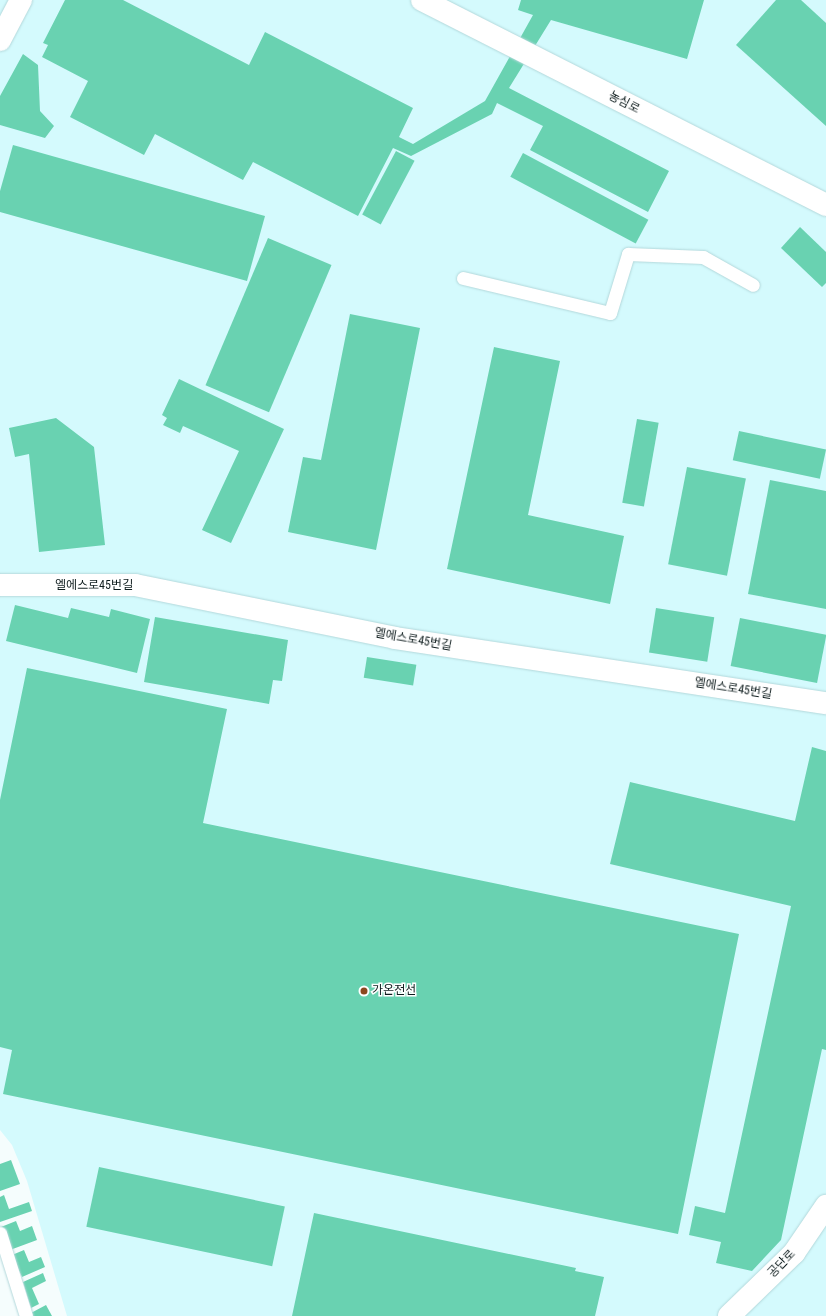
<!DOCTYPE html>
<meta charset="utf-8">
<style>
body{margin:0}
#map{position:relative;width:826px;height:1316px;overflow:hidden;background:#f5fdfd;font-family:"Roboto Condensed","Noto Sans KR",sans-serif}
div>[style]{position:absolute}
.built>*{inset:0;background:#d4fafd}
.building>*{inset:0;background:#69d2b1;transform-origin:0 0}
.roads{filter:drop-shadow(0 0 1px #b3d8db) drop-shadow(0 0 1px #b3d8db)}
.lane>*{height:13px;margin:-6.5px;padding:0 6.5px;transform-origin:6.5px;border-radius:6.5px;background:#fff}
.street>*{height:22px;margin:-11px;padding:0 11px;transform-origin:11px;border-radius:11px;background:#fff}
.secondary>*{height:22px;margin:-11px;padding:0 11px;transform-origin:11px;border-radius:11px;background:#fff}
.dots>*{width:11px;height:11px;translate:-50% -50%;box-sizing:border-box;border:2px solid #fff;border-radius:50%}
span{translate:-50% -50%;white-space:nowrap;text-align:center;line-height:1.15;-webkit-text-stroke:3px #fff;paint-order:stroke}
.street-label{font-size:12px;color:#0f1d1e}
.poi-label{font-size:12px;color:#0f1d1e}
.left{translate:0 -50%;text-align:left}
</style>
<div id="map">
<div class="built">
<i style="clip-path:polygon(0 0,826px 0,826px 1316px,67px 1316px,27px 1181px,12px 1145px,0 1130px)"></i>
</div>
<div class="building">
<i style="clip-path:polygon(65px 0,123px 0,249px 65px,265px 32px,413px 108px,399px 137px,413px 144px,485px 101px,533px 15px,518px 10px,521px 0,704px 0,687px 59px,551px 20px,509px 88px,669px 171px,648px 212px,530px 150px,543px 126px,497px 103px,492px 114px,411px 156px,393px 148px,358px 216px,253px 162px,243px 180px,155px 134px,144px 155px,70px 117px,88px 81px,42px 57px,48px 45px,43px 43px)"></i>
<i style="clip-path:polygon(776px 0,801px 0,826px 23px,826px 126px,736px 45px)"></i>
<i style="clip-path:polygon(23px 54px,38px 65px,40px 111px,54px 126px,45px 138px,0 125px,0 96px)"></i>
<i style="clip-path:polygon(13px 145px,265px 216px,247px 281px,0 212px,0 191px)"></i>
<i style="left:396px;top:151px;width:21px;height:72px;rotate:28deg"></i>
<i style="left:523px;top:153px;width:142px;height:27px;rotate:28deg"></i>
<i style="clip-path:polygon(800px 227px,826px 252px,826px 283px,822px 287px,781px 248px)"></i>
<i style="left:268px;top:238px;width:69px;height:160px;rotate:23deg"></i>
<i style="clip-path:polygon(350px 314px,420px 328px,376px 550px,288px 532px,303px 457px,321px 460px)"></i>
<i style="clip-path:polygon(494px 347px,560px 361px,528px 515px,624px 536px,610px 604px,447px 569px)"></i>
<i style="clip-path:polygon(179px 379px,284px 429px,231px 543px,202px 530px,239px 451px,183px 426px,180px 433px,163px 425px,167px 418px,162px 415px)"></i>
<i style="clip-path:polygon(56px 418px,94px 447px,105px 545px,39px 552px,29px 454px,15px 457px,9px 428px)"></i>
<i style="left:637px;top:419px;width:22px;height:85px;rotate:10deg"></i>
<i style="left:739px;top:431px;width:89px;height:30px;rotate:12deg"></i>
<i style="left:687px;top:467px;width:60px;height:99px;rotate:11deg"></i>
<i style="clip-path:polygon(770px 480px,826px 491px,826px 609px,748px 594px)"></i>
<i style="clip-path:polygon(15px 605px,68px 618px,71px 608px,109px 617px,111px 609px,150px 619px,137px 673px,6px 641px)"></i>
<i style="left:656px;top:608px;width:59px;height:45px;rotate:9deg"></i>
<i style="clip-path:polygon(155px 617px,288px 640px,282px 681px,273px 680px,269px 704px,144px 682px)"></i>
<i style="left:740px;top:618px;width:88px;height:49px;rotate:11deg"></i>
<i style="left:367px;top:657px;width:50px;height:21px;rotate:9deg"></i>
<i style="clip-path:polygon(27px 668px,227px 709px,203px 823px,739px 934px,678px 1234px,3px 1094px,12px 1050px,0 1047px,0 800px)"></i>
<i style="clip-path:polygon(812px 747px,826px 751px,826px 1050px,822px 1049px,781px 1240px,752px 1271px,716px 1263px,721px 1242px,689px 1235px,695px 1206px,725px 1213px,791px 906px,610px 864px,630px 782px,795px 821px)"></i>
<i style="clip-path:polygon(11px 1160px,20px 1184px,0 1191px,0 1164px)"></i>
<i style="left:99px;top:1167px;width:190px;height:61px;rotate:12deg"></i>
<i style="clip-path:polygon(4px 1195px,9px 1209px,29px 1202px,32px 1211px,0 1222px,0 1197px)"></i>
<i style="clip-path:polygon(314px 1213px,576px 1268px,575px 1271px,604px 1277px,595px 1316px,292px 1316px)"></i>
<i style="clip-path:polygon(16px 1221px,20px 1231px,32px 1226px,37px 1240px,10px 1250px,1px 1227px)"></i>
<i style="clip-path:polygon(24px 1250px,29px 1262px,41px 1257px,45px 1267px,22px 1277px,12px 1255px)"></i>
<i style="clip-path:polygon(43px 1273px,46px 1281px,32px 1288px,39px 1304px,31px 1308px,23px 1282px)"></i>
<i style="clip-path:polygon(46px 1305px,52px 1316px,30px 1316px,29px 1314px)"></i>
</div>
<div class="roads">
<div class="lane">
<i style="left:463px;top:278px;width:151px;rotate:13.4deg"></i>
<i style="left:610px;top:313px;width:62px;rotate:-73deg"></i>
<i style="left:628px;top:254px;width:75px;rotate:2.3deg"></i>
<i style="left:703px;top:257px;width:57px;rotate:29.2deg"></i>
<i style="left:0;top:1233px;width:87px;rotate:72.6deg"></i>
</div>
<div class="street">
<i style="left:0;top:40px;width:45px;rotate:-62.3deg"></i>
<i style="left:0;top:585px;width:135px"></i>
<i style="left:135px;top:585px;width:265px;rotate:11.5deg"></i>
<i style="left:395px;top:638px;width:436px;rotate:8.6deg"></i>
</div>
<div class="secondary">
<i style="left:422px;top:0;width:453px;rotate:26.9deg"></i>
<i style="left:729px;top:1316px;width:91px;rotate:-44.1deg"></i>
<i style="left:794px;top:1253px;width:57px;rotate:-55.8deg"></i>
</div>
</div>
<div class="dots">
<i style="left:364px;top:991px;background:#8c471f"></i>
</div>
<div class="street-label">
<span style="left:624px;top:103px;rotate:27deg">농심로</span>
<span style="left:94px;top:586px">엘에스로45번길</span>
<span style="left:413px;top:640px;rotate:10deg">엘에스로45번길</span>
<span style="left:733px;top:689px;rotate:9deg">엘에스로45번길</span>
<span style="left:782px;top:1264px;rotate:-46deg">공단로</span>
</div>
<div class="poi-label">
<span class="left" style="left:372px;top:991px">가온전선</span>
</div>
</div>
